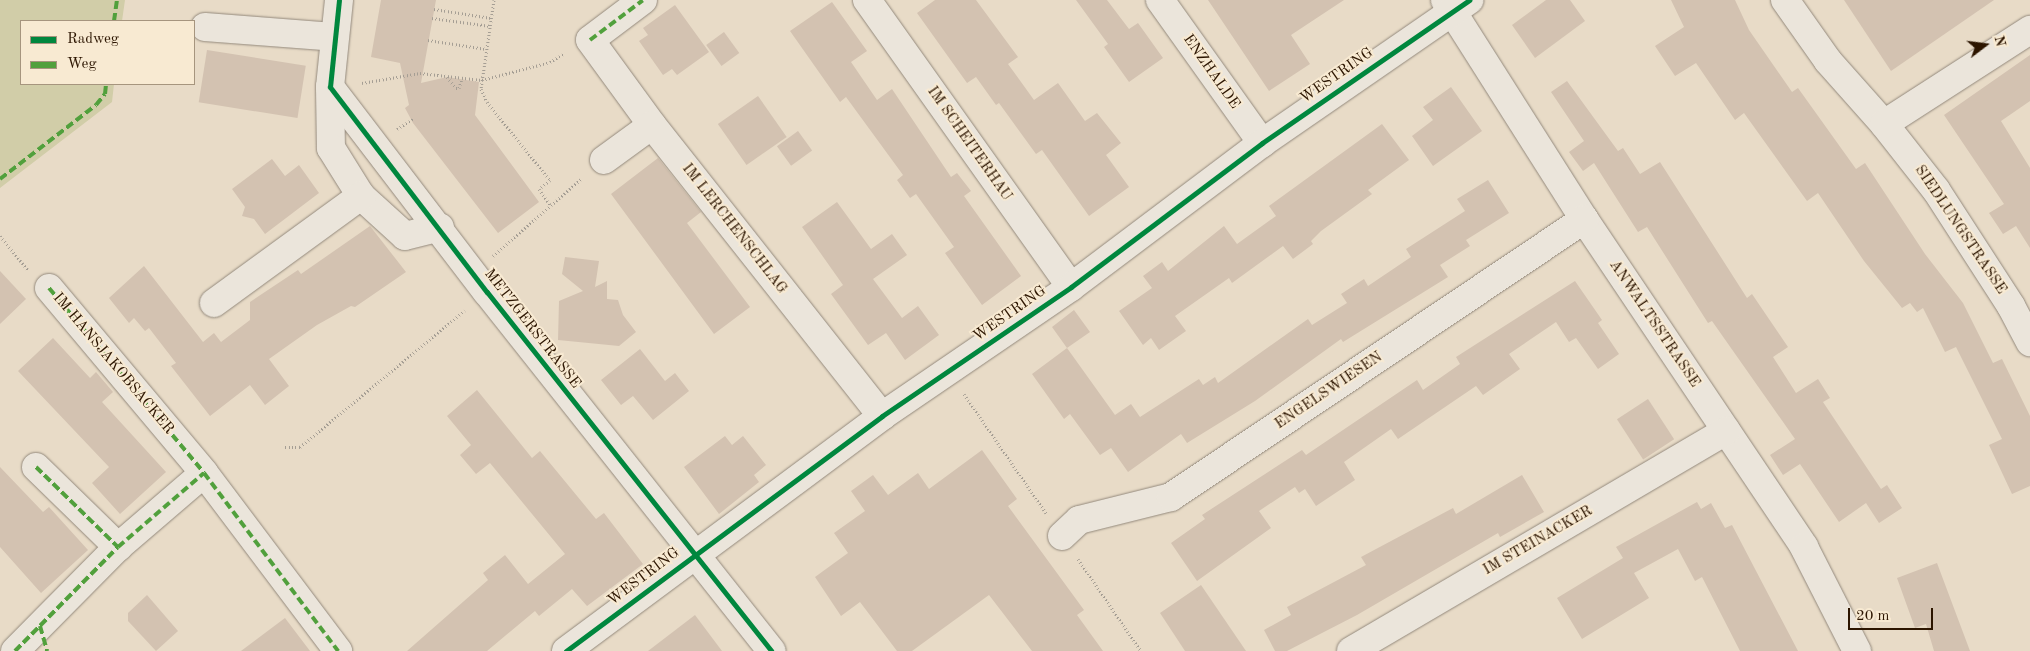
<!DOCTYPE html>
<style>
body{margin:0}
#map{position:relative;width:2030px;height:651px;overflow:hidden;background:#e8dbc7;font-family:"Old Standard TT",serif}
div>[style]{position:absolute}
.green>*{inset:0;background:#d1cda8}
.building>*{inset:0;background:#d3c2b1;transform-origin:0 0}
.path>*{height:3px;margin-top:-1.5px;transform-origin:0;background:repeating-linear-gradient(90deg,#a59e94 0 1px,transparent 0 3.5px)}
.roads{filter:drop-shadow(0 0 1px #93897c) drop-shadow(0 0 1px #93897c)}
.minor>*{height:28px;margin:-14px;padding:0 14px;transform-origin:14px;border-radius:14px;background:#ebe5db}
.quiet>*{height:4px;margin-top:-2px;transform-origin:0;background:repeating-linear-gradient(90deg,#51a03c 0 8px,transparent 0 12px)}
.cycleway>*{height:5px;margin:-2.5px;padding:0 2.5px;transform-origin:2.5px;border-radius:2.5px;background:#00873e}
span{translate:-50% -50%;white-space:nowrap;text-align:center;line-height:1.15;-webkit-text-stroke:4px #f8ead2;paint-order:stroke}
.street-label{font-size:15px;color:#2c1500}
.legend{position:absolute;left:20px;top:20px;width:175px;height:65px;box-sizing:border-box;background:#f8ead2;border:1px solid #a6957e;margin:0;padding:6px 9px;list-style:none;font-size:15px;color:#2c1500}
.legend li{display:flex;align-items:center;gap:10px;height:25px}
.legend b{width:25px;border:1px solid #a6957e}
.north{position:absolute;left:1960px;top:20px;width:50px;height:50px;-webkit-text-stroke:4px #f8ead2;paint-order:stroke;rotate:75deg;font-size:14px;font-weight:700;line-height:20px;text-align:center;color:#2c1500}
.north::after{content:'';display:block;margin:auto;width:18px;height:22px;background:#2c1500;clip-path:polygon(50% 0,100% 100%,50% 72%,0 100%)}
.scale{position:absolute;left:1848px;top:608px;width:85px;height:22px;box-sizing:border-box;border:2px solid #2c1500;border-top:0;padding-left:6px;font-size:15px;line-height:18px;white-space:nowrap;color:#2c1500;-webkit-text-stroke:4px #f8ead2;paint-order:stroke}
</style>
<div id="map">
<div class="green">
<i style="clip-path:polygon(0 0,125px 0,122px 21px,21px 21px,21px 84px,114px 84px,112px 102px,0 188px)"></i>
</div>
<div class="building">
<i style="clip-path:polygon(381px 0,436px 0,421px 83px,447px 77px,479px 82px,475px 115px,539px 202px,498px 233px,413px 123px,405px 108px,409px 105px,400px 63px,371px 57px)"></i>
<i style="clip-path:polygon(935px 0,976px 0,1018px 57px,1008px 64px,1034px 100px,1058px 83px,1085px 121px,1097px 113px,1121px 143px,1106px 155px,1129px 187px,1089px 216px,1042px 150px,1036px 154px,999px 103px,996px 105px,976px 77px,967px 83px,917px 13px)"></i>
<i style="clip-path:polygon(1076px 0,1107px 0,1129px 29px,1138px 23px,1163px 58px,1129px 82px,1104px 47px,1108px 44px)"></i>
<i style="clip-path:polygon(1208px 0,1344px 0,1291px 35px,1310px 64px,1269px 91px)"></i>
<i style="clip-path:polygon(1546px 0,1570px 0,1585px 21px,1535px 58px,1512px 25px)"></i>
<i style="clip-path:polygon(1671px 0,1735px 0,1749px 30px,1792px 92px,1798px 88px,1856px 169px,1865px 163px,1925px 254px,1963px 303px,1993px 363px,2002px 359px,2030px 416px,2030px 486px,2012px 494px,1989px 445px,2002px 439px,1956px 347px,1945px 352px,1923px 308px,1917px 312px,1910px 303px,1902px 308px,1864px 261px,1818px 193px,1807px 201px,1744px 113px,1735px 120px,1696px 63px,1675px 76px,1655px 46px,1684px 27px)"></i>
<i style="clip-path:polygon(1844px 0,1994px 0,1891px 71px)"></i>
<i style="clip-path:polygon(832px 2px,867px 51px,851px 62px,877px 100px,892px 89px,951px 177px,957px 173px,971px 191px,964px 196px,1021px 276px,982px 305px,945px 253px,954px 247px,916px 194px,910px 198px,897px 180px,903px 175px,846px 97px,840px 102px,790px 31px)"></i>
<i style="clip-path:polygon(675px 5px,709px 52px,677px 75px,672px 69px,663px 75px,639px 41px,648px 35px,643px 28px)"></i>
<i style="left:724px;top:32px;width:26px;height:22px;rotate:54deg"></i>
<i style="left:207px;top:50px;width:100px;height:53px;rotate:9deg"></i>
<i style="clip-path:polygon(2030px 55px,2030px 101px,2001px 121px,2030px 168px,2030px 248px,2016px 226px,2003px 234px,1989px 213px,2004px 204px,1944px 115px)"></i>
<i style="clip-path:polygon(1567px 81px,1618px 151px,1623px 148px,1640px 174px,1660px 162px,1747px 298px,1752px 294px,1788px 347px,1773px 357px,1796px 393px,1818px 379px,1830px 398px,1823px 402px,1881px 489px,1887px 485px,1902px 508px,1879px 523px,1866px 503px,1839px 522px,1800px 464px,1783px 475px,1770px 455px,1795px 439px,1712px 321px,1708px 323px,1647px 227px,1638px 232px,1594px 163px,1583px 171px,1569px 152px,1584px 141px,1551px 92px)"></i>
<i style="clip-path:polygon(1451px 87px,1482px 131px,1433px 166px,1412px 136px,1433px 120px,1423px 107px)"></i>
<i style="left:758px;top:96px;width:50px;height:49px;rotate:55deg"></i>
<i style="clip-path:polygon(1382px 124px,1409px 160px,1368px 190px,1372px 194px,1321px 231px,1311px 241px,1313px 244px,1293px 259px,1283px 246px,1232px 283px,1229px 278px,1175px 316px,1186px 331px,1159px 350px,1151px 338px,1143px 345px,1119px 311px,1152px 288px,1143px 276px,1162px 262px,1168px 271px,1224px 226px,1237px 244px,1276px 216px,1269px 206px)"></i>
<i style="left:798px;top:131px;width:24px;height:26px;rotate:54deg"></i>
<i style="clip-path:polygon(658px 158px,701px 212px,687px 223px,750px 307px,714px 334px,611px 194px)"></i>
<i style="clip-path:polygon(272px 159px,285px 176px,299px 165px,319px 193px,265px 234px,254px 219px,242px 216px,245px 207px,232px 189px)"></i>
<i style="clip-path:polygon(1488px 180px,1509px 213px,1466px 240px,1470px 246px,1440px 265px,1448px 277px,1343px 342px,1341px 339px,1255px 401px,1187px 443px,1181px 434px,1128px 472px,1111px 448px,1100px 455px,1070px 414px,1064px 419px,1032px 374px,1067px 348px,1052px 327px,1074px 310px,1090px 332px,1067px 348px,1115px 415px,1131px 404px,1140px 417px,1199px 379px,1203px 385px,1215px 377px,1218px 383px,1308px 319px,1312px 325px,1347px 303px,1341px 294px,1364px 279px,1368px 286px,1411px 257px,1406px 249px,1465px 211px,1457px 199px)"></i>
<i style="clip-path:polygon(837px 202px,871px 249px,892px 234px,907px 255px,873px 279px,902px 318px,918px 306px,939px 335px,905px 360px,886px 333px,868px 345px,831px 294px,843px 285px,802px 227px)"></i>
<i style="clip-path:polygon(370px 226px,406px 272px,355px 307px,351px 306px,317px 325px,269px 359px,289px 386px,265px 405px,250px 385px,210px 416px,171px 366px,176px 363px,149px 328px,145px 331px,134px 318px,129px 323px,109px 298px,144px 266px,203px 342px,214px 333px,221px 342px,250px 320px,250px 302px,298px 270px,301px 274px)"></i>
<i style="clip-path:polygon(565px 257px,599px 261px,595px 287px,607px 281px,607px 299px,618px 300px,623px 315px,636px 332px,619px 346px,558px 340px,559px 301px,583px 291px,562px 274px)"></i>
<i style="clip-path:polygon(0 271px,26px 299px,0 324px)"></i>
<i style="clip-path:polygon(1575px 281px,1602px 320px,1598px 323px,1619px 354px,1598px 369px,1576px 338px,1569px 342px,1556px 322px,1509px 354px,1520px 369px,1483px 395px,1476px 386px,1398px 439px,1391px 429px,1344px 462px,1355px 480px,1316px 506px,1305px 489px,1299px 493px,1295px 487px,1259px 511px,1271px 528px,1197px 581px,1171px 543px,1205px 519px,1202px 515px,1302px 450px,1306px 455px,1417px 380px,1423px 390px,1460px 364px,1456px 357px)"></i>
<i style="clip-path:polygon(53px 338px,90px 378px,96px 372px,113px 392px,102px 402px,166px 472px,120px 514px,92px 483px,109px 467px,18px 371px)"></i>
<i style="clip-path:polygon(640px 349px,665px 381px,675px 373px,689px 391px,653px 420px,633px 396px,621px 405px,601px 380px)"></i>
<i style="clip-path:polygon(477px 390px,532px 458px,540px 451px,596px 519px,604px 513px,643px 564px,587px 606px,572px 589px,539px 616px,535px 611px,487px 651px,407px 651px,488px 580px,483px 573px,505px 555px,528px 584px,565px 554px,490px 463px,476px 474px,460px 455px,471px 445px,447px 416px)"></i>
<i style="left:1648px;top:399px;width:48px;height:37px;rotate:57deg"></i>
<i style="clip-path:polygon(725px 436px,732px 445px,743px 436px,766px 465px,754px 475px,759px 482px,719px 514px,684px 467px)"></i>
<i style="clip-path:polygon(982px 450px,1017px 499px,1008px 506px,1084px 610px,1077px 615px,1103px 651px,1032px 651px,989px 595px,912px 651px,897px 651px,860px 602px,841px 616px,815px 577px,848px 553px,834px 533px,865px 511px,851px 491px,873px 475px,888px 495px,918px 473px,929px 489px)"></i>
<i style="clip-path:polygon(0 467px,43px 512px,49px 507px,88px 550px,41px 593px,0 547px)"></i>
<i style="clip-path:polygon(1522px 475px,1544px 512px,1500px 537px,1498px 533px,1357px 615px,1287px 651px,1275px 651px,1264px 630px,1291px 615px,1287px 607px,1366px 565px,1361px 557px,1453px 508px,1456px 514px)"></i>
<i style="clip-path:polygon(1697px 502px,1701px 509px,1711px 503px,1725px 528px,1732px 525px,1798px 651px,1740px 651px,1702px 577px,1695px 581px,1678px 549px,1634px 573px,1649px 598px,1582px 639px,1557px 598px,1623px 558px,1616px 547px)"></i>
<i style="clip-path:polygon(1937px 563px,1970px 651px,1934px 651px,1926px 624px,1915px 628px,1897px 578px)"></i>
<i style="clip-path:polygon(1201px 585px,1246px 651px,1185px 651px,1160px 613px)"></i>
<i style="clip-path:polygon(147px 595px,178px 631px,156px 651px,128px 621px,128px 613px)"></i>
<i style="clip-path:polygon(695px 615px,722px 651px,648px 651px)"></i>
<i style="clip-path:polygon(285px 618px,310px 651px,241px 651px)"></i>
</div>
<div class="path">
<i style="left:494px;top:0;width:90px;rotate:98.3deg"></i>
<i style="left:481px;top:89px;width:14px;rotate:65deg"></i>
<i style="left:487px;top:102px;width:100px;rotate:51.1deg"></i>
<i style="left:550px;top:180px;width:14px;rotate:141deg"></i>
<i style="left:539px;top:189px;width:19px;rotate:55deg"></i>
<i style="left:434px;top:9px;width:58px;rotate:9deg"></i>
<i style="left:432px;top:18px;width:59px;rotate:7.9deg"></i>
<i style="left:428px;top:40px;width:59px;rotate:8.8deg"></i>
<i style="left:447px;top:77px;width:14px;rotate:51deg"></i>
<i style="left:456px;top:88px;width:3px"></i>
<i style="left:459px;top:88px;width:10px;rotate:-73deg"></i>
<i style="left:362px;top:83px;width:59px;rotate:-9.8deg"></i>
<i style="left:420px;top:73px;width:62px;rotate:6.4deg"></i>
<i style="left:482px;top:80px;width:70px;rotate:-14.8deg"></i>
<i style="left:550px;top:62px;width:17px;rotate:-31deg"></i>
<i style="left:397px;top:129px;width:19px;rotate:-32deg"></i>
<i style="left:0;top:236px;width:44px;rotate:50.5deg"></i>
<i style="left:493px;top:256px;width:118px;rotate:-41.2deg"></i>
<i style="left:964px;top:394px;width:145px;rotate:55.4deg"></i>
<i style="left:285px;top:447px;width:15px"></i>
<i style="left:300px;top:447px;width:214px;rotate:-39.7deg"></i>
<i style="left:1078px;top:559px;width:112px;rotate:55.6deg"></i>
</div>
<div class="roads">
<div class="minor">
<i style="left:339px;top:0;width:87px;rotate:95.9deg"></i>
<i style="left:330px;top:87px;width:258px;rotate:52.6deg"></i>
<i style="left:487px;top:292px;width:458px;rotate:51.6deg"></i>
<i style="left:643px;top:0;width:66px;rotate:143deg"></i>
<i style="left:590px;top:40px;width:105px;rotate:53.9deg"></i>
<i style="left:652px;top:125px;width:371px;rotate:51.7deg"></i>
<i style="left:867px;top:0;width:352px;rotate:54.6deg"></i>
<i style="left:1160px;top:0;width:176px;rotate:54.5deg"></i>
<i style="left:1445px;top:0;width:259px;rotate:57.6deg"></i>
<i style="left:1584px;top:219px;width:395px;rotate:56.1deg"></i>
<i style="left:1804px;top:547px;width:117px;rotate:63deg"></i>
<i style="left:1785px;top:0;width:75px;rotate:54.8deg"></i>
<i style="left:1828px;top:61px;width:84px;rotate:48.4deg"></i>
<i style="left:1884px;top:124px;width:84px;rotate:51.8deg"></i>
<i style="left:1936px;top:190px;width:138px;rotate:57.1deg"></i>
<i style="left:2011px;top:306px;width:41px;rotate:62.2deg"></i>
<i style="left:205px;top:27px;width:129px;rotate:4.4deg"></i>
<i style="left:330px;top:87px;width:61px;rotate:89.1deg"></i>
<i style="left:331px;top:148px;width:57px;rotate:58deg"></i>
<i style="left:361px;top:196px;width:59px;rotate:42.3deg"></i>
<i style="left:405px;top:236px;width:36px;rotate:-14deg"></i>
<i style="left:1884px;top:124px;width:174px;rotate:-32.8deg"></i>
<i style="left:604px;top:160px;width:59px;rotate:-36.1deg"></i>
<i style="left:49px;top:288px;width:241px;rotate:50deg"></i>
<i style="left:204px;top:473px;width:223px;rotate:53deg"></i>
<i style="left:214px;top:303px;width:182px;rotate:-36.1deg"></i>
<i style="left:36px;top:467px;width:115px;rotate:44.3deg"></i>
<i style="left:1062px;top:536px;width:23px;rotate:-43deg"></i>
<i style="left:1079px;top:520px;width:95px;rotate:-14deg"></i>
<i style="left:1171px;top:497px;width:498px;rotate:-33.9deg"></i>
<i style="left:15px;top:651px;width:146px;rotate:-45.3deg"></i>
<i style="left:118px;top:547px;width:113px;rotate:-40.7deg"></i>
<i style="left:566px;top:651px;width:394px;rotate:-36.6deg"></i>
<i style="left:882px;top:416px;width:229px;rotate:-34.3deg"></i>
<i style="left:1071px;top:287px;width:239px;rotate:-37deg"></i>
<i style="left:1262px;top:143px;width:252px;rotate:-34.6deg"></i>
<i style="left:1351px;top:651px;width:435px;rotate:-30.4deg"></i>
</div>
</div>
<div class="quiet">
<i style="left:114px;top:21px;width:21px;rotate:-82deg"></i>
<i style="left:590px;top:40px;width:66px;rotate:-37deg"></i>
<i style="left:0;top:179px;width:121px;rotate:-37.6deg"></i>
<i style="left:96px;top:105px;width:14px;rotate:-51deg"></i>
<i style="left:105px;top:94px;width:10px;rotate:-84deg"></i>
<i style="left:49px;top:288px;width:241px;rotate:50deg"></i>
<i style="left:204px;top:473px;width:223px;rotate:53deg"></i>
<i style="left:36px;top:467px;width:115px;rotate:44.3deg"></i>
<i style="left:40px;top:626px;width:26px;rotate:74deg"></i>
<i style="left:15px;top:651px;width:146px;rotate:-45.3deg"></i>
<i style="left:118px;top:547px;width:113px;rotate:-40.7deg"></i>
</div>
<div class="cycleway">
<i style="left:339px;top:0;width:87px;rotate:95.9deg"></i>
<i style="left:330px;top:87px;width:258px;rotate:52.6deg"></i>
<i style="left:487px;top:292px;width:458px;rotate:51.6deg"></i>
<i style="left:566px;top:651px;width:394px;rotate:-36.6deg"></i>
<i style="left:882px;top:416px;width:229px;rotate:-34.3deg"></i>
<i style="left:1071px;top:287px;width:239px;rotate:-37deg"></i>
<i style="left:1262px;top:143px;width:252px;rotate:-34.6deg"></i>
</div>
<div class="street-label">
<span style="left:1211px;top:72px;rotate:55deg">ENZHALDE</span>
<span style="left:1337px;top:76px;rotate:-35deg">WESTRING</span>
<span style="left:969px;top:144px;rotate:55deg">IM SCHEITERHAU</span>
<span style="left:734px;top:229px;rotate:52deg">IM LERCHENSCHLAG</span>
<span style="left:1960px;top:230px;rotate:56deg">SIEDLUNGSTRASSE</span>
<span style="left:1010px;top:314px;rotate:-35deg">WESTRING</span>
<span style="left:1654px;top:324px;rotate:56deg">ANWALTSSTRASSE</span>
<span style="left:532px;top:329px;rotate:52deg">METZGERSTRASSE</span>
<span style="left:113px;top:364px;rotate:50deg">IM HANSJAKOBSACKER</span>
<span style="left:1329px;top:391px;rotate:-34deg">ENGELSWIESEN</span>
<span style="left:1538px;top:541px;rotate:-30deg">IM STEINACKER</span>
<span style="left:644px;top:577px;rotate:-37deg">WESTRING</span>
</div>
<ul class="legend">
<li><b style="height:6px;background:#00873e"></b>Radweg</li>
<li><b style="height:6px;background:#51a03c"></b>Weg</li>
</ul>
<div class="north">N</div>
<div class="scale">20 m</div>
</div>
